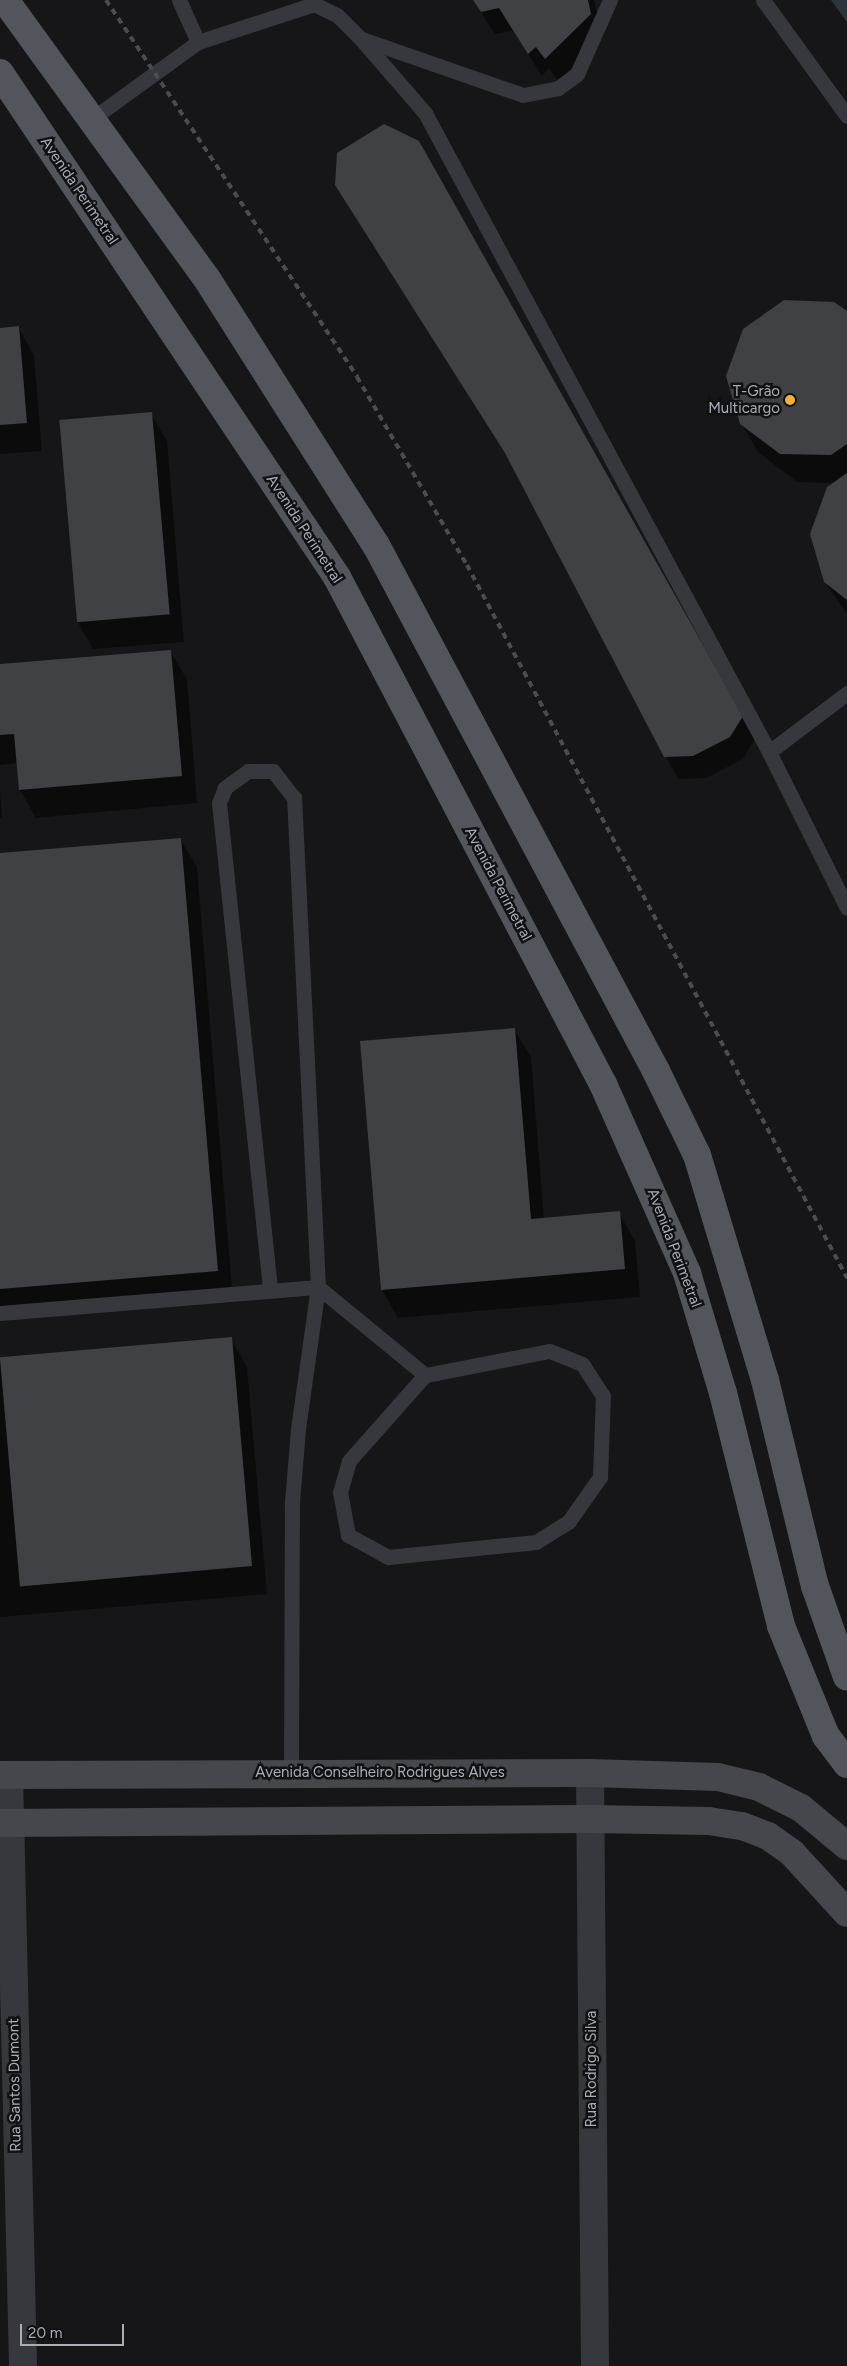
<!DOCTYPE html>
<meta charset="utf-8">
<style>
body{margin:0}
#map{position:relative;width:847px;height:2366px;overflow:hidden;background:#161618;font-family:Figtree,sans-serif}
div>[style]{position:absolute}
.water>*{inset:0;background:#2c353c}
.shadow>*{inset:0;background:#0007}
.building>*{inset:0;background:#404145;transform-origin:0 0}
.lane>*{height:15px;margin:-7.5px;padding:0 7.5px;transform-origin:7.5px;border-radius:7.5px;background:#37383d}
.street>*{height:28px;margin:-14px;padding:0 14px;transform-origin:14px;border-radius:14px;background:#37383d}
.secondary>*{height:28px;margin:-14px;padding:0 14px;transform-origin:14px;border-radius:14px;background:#45474d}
.primary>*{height:28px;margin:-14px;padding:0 14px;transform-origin:14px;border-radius:14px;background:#53555c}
.rail>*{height:4px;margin-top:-2px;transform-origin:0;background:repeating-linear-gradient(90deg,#4a4c52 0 6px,transparent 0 11px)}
.dots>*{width:14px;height:14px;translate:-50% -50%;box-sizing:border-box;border:2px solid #111113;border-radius:50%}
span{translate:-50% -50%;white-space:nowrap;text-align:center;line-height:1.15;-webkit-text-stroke:5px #111113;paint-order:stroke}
.street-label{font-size:15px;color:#a8adb8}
.poi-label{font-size:15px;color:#a8adb8}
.right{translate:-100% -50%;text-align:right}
.scale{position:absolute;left:20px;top:2324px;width:104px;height:22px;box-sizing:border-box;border:2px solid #a8adb8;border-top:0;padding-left:6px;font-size:15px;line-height:18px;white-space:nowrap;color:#a8adb8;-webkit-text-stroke:4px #111113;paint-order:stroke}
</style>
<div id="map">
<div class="water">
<i style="clip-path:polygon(831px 0,847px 0,847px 22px)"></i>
</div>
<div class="shadow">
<i style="clip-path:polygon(473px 0,594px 0,603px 37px,558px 81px,549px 68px,542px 76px,513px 30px,495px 34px)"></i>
<i style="clip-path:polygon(418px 142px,755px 739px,743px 759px,706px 778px,678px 779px,512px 464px,349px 207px)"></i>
<i style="clip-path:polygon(847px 313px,847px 614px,825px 582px,836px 483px,797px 482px,758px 452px,741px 423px)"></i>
<i style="clip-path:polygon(18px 327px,34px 355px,42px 451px,0 454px,0 329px)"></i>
<i style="clip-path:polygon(151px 414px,167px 441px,184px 642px,93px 649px,77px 621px)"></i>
<i style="clip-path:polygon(170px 651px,187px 679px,197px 803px,36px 818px,20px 790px,18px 763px,0 765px,0 666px)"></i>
<i style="clip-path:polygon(0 792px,2px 818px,0 818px)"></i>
<i style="clip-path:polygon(180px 839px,197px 867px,233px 1299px,0 1318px,0 854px)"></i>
<i style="clip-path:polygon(514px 1029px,531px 1057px,544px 1219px,619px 1213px,635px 1241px,640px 1297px,398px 1318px,382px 1290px)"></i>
<i style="clip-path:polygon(231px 1339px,247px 1367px,267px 1594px,0 1617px,0 1358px)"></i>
</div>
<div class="building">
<i style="clip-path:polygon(473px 0,588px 0,591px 14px,545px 59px,536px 47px,528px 54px,499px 8px,481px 12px)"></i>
<i style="clip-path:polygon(384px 124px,419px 141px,743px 716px,730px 737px,693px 756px,664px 757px,505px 453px,335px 185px,337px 153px)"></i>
<i style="clip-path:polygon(784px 300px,834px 302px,847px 311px,847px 444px,831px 455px,780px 454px,740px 424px,726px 376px,743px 329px)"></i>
<i style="clip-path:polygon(19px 326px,27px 423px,0 425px,0 328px)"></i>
<i style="left:152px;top:412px;width:203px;height:93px;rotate:85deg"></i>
<i style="clip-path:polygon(847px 473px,847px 600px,824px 582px,810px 534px,827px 487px)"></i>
<i style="clip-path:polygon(171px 650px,182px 776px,19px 790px,14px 734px,0 735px,0 664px)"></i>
<i style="clip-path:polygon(181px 838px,218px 1271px,0 1289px,0 853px)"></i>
<i style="clip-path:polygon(515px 1028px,531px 1219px,620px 1211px,625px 1269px,381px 1290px,360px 1041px)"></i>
<i style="left:232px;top:1337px;width:230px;height:233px;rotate:85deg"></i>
</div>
<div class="lane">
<i style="left:179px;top:0;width:46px;rotate:65.7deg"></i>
<i style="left:763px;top:0;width:143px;rotate:54.1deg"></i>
<i style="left:362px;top:39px;width:170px;rotate:19.2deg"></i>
<i style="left:523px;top:95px;width:36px;rotate:-11deg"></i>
<i style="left:558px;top:88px;width:24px;rotate:-36deg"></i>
<i style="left:577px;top:74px;width:81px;rotate:-66deg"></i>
<i style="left:93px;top:118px;width:130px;rotate:-35.9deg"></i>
<i style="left:198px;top:42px;width:122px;rotate:-18.1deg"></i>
<i style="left:314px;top:4px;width:25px;rotate:26deg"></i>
<i style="left:337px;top:15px;width:34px;rotate:45deg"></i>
<i style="left:361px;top:39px;width:98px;rotate:49.1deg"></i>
<i style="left:425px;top:113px;width:726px;rotate:61.7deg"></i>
<i style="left:769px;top:752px;width:174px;rotate:63.4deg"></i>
<i style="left:769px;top:752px;width:98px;rotate:-37.1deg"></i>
<i style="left:0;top:1313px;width:319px;rotate:-4.7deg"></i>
<i style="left:318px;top:1287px;width:490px;rotate:-92.8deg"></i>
<i style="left:294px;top:798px;width:34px;rotate:-128deg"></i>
<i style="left:273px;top:771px;width:25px;rotate:180deg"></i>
<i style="left:248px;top:771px;width:29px;rotate:144deg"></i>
<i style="left:225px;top:788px;width:16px;rotate:112deg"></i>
<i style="left:219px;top:803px;width:490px;rotate:84deg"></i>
<i style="left:291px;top:1774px;width:272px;rotate:-89.8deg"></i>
<i style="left:292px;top:1502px;width:73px;rotate:-85.3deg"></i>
<i style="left:298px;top:1429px;width:143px;rotate:-82deg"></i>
<i style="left:318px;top:1287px;width:139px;rotate:39.4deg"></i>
<i style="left:425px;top:1375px;width:115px;rotate:131.5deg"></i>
<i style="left:349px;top:1461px;width:32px;rotate:106deg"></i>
<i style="left:340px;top:1492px;width:44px;rotate:79.5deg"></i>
<i style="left:348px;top:1535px;width:46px;rotate:28.8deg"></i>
<i style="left:388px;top:1557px;width:149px;rotate:-5.8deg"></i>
<i style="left:536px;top:1542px;width:39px;rotate:-32deg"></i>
<i style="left:569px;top:1521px;width:54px;rotate:-54.8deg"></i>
<i style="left:600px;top:1477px;width:81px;rotate:-87.9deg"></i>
<i style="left:603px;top:1396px;width:38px;rotate:-123deg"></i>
<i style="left:582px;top:1364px;width:35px;rotate:-158deg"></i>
<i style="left:549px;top:1351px;width:126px;rotate:169deg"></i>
</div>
<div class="street">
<i style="left:590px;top:1773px;width:593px;rotate:89.52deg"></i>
<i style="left:9px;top:1775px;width:591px;rotate:88.64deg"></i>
</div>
<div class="secondary">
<i style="left:0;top:1775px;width:590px;rotate:-0.19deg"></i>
<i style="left:590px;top:1773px;width:128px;rotate:1.8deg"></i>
<i style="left:718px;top:1777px;width:42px;rotate:13.7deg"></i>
<i style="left:759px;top:1787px;width:47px;rotate:26.6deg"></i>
<i style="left:801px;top:1808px;width:60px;rotate:39.6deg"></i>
<i style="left:0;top:1823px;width:590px;rotate:-0.39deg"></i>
<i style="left:590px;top:1819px;width:119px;rotate:1deg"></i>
<i style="left:709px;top:1821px;width:33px;rotate:9deg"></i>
<i style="left:742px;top:1826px;width:28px;rotate:21deg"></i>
<i style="left:768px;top:1836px;width:29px;rotate:35deg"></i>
<i style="left:792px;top:1853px;width:81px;rotate:47.5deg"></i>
</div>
<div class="primary">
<i style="left:5px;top:0;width:344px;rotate:54.1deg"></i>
<i style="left:207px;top:279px;width:315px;rotate:57.6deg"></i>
<i style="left:376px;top:545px;width:596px;rotate:61.97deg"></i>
<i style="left:656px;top:1071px;width:93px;rotate:64deg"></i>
<i style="left:697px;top:1155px;width:235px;rotate:73.2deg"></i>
<i style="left:765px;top:1380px;width:212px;rotate:76.4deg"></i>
<i style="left:815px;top:1586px;width:96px;rotate:70.6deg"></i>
<i style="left:0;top:73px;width:606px;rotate:56.23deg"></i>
<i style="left:337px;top:577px;width:573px;rotate:62.32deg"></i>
<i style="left:603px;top:1084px;width:207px;rotate:66deg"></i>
<i style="left:687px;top:1273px;width:125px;rotate:73.3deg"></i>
<i style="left:723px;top:1393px;width:240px;rotate:76deg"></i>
<i style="left:781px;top:1626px;width:119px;rotate:67.8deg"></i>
<i style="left:826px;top:1736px;width:35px;rotate:53deg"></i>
</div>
<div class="rail">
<i style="left:106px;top:0;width:453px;rotate:56.3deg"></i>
<i style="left:357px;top:377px;width:218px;rotate:59.7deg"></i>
<i style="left:467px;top:565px;width:808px;rotate:61.94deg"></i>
</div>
<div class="dots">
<i style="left:790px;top:400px;background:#f2b134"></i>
</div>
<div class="street-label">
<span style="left:79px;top:191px;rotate:56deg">Avenida Perimetral</span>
<span style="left:304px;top:529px;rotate:57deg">Avenida Perimetral</span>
<span style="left:498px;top:884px;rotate:62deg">Avenida Perimetral</span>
<span style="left:674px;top:1248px;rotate:69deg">Avenida Perimetral</span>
<span style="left:380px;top:1773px">Avenida Conselheiro Rodrigues Alves</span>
<span style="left:592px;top:2069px;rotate:-90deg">Rua Rodrigo Silva</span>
<span style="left:15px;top:2085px;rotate:-91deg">Rua Santos Dumont</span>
</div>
<div class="poi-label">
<span class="right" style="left:780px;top:400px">T-Grão<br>Multicargo</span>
</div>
<div class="scale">20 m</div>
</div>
